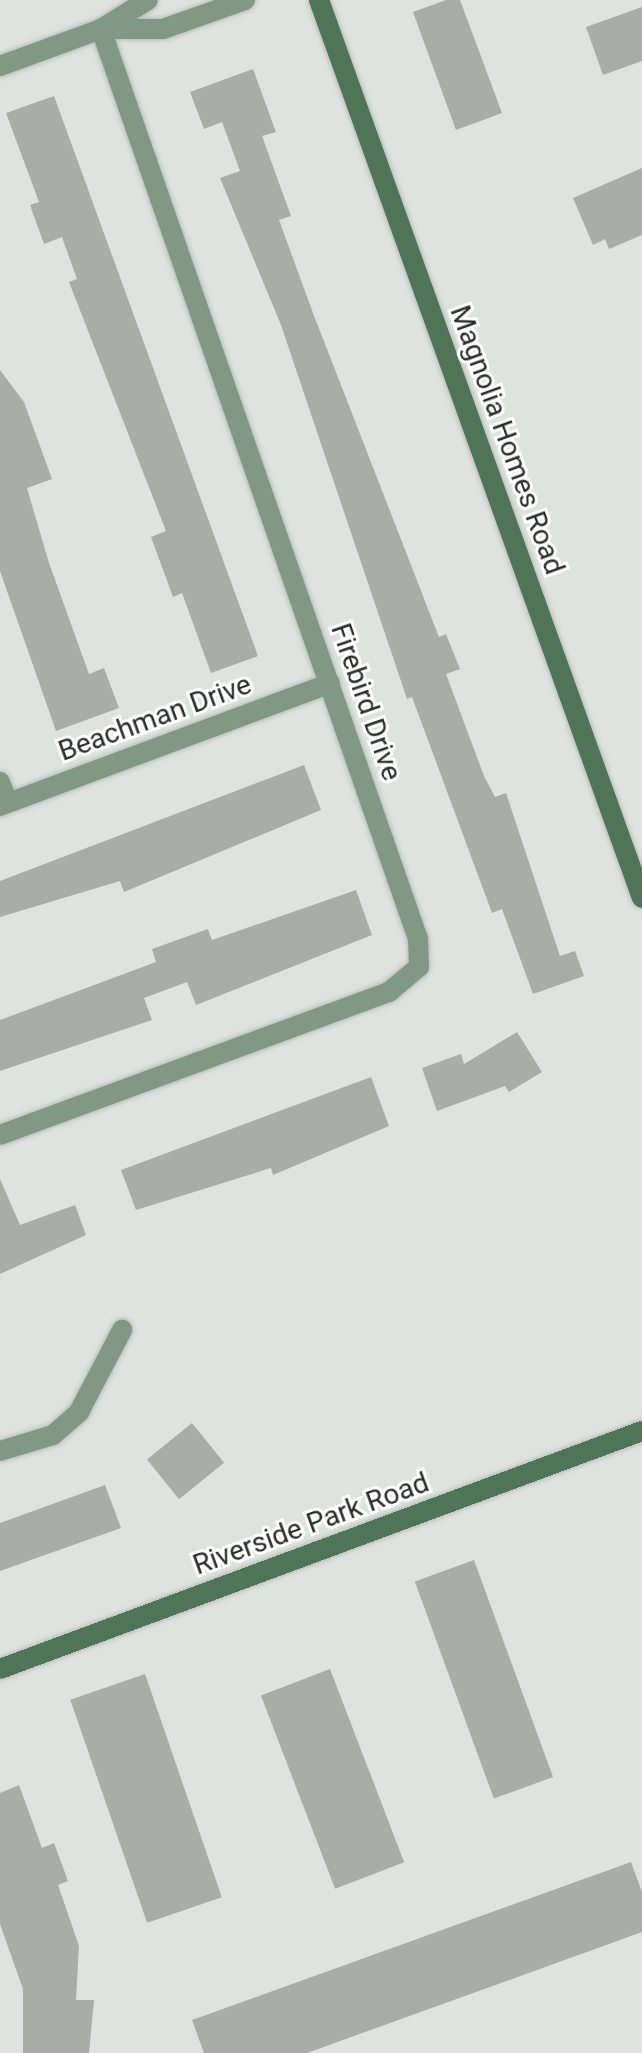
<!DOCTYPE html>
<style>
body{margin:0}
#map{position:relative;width:642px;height:2053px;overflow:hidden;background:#dee3df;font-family:Roboto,sans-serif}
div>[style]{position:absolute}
.building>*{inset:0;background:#a8ada8;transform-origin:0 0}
.roads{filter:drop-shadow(0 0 2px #babebb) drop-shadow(0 0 2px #babebb)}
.street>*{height:20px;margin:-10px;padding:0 10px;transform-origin:10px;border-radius:10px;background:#809884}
.secondary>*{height:20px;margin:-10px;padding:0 10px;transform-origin:10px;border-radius:10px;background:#507458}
span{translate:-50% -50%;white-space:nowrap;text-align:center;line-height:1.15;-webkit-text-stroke:6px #fff;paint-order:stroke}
.street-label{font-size:28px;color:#292b29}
</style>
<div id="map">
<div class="building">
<i style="clip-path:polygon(446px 0,460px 0,502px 113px,456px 130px,413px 12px)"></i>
<i style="clip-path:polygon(642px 7px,642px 61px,603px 75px,586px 27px)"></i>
<i style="clip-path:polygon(253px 69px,276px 132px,262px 136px,291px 216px,279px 220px,313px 313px,439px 637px,446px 634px,460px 669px,446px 674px,484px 776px,495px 797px,506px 793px,560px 956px,575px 951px,584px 976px,533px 994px,502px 909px,492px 913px,412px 697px,407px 699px,281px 325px,220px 178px,240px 171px,222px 122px,204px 129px,190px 92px)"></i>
<i style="clip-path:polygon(54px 96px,258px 656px,211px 673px,182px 593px,173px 597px,151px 537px,166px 531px,69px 282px,77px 279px,62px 237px,44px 244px,30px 205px,39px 202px,6px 113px)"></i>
<i style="clip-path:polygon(642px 168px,642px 235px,609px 249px,605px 239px,593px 245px,573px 198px)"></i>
<i style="clip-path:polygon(0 370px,24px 402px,52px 479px,27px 488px,49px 563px,89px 674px,104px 668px,119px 708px,56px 731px,0 571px)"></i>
<i style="clip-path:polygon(304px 765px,321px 810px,124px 892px,120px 881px,0 917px,0 881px)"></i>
<i style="clip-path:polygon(356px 890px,372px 935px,196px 1005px,187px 982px,144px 998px,152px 1020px,0 1071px,0 1020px,156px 962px,152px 949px,208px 929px,212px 940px)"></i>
<i style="clip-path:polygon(517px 1032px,542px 1072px,509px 1092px,505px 1086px,437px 1111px,422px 1068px,461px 1054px,464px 1064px)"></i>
<i style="clip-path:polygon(371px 1077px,389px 1126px,273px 1175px,271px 1168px,136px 1210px,121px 1170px)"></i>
<i style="clip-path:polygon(0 1179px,20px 1225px,75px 1205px,86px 1235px,0 1274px)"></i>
<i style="left:192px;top:1423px;width:51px;height:58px;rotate:51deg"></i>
<i style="clip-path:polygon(105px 1485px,121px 1528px,0 1571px,0 1523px)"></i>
<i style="left:474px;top:1560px;width:231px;height:63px;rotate:70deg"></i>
<i style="left:330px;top:1669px;width:207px;height:74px;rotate:69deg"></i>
<i style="left:145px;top:1674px;width:236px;height:79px;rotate:71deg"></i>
<i style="clip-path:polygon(19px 1785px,42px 1848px,54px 1843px,68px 1881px,58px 1885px,79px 1946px,76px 2000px,94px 2000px,89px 2053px,23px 2053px,23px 1989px,0 1924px,0 1793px)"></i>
<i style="clip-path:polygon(631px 1862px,642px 1892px,642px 1932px,307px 2053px,204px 2053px,192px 2020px)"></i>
</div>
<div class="roads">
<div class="street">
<i style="left:101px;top:29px;width:62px"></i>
<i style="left:163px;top:29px;width:87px;rotate:-19.5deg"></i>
<i style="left:0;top:66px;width:108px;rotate:-20.1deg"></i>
<i style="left:101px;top:29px;width:55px;rotate:-31.7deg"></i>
<i style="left:0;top:782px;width:22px;rotate:69deg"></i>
<i style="left:0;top:806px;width:352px;rotate:-20.4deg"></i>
<i style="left:0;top:1135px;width:414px;rotate:-20.2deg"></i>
<i style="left:389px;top:992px;width:39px;rotate:-40deg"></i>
<i style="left:419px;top:967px;width:28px;rotate:-92deg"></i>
<i style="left:418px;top:939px;width:964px;rotate:-109.21deg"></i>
<i style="left:0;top:1451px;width:55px;rotate:-16.8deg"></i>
<i style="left:53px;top:1435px;width:35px;rotate:-41deg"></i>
<i style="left:79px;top:1412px;width:93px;rotate:-62.3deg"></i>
</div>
<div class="secondary">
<i style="left:319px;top:0;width:954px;rotate:70.22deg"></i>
<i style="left:0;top:1669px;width:685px;rotate:-20.34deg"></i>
</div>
</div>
<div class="street-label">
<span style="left:507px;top:440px;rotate:70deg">Magnolia Homes Road</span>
<span style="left:366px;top:702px;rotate:71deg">Firebird Drive</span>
<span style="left:155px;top:718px;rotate:-20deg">Beachman Drive</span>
<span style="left:311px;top:1524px;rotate:-20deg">Riverside Park Road</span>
</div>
</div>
